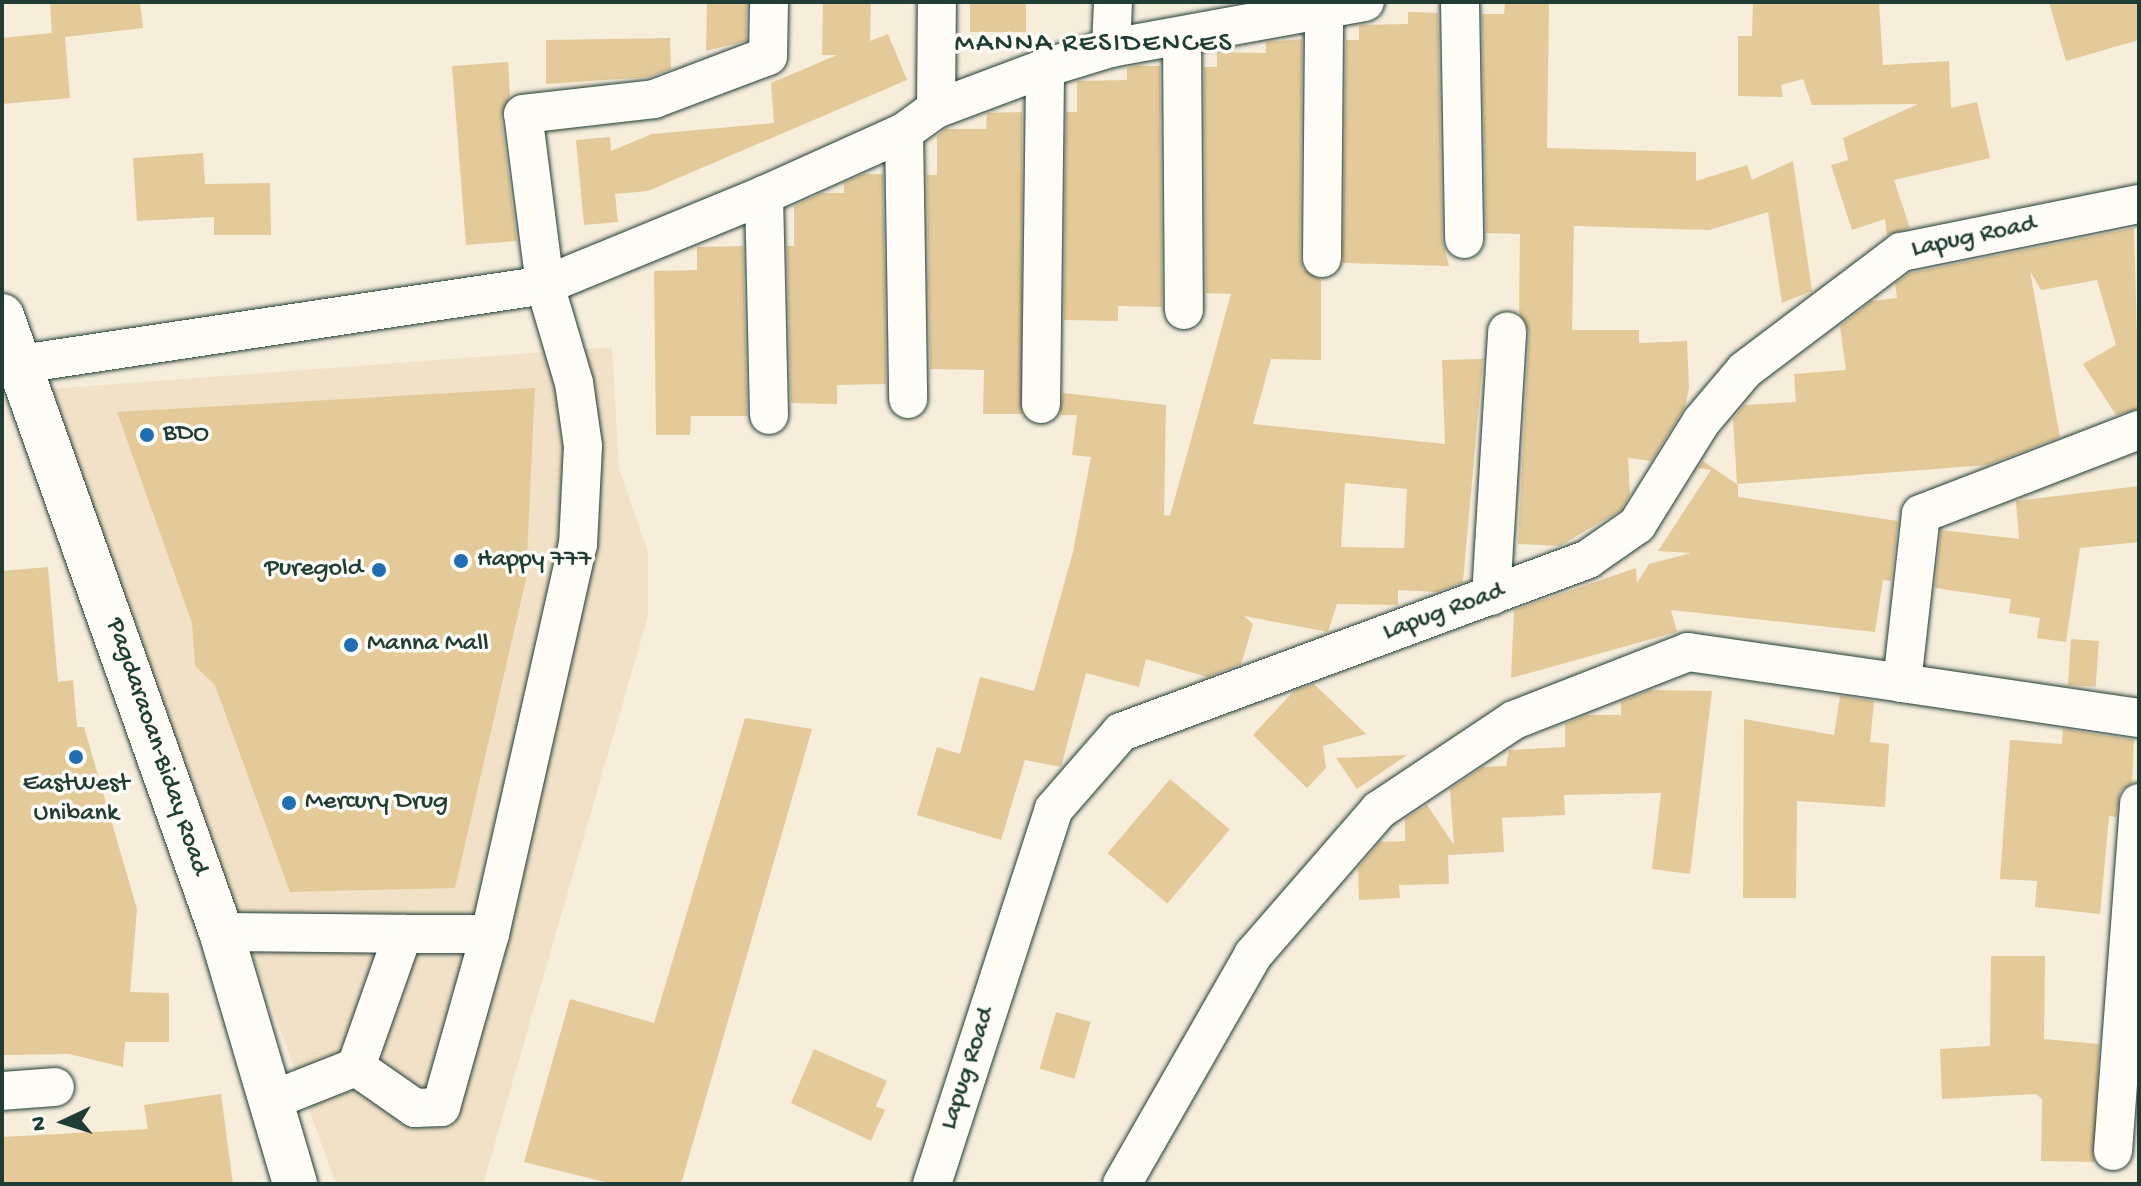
<!DOCTYPE html>
<style>
body{margin:0}
#map{position:relative;width:2141px;height:1186px;overflow:hidden;background:#f6eddb;font-family:"Gochi Hand",sans-serif}
div>[style]{position:absolute}
.built>*{inset:0;background:#f1e2c7}
.building>*{inset:0;background:#e4ca99;transform-origin:0 0}
.roads{filter:drop-shadow(0 0 2px #1f3d34) drop-shadow(0 0 2px #1f3d34)}
.minor>*{height:38px;margin:-19px;padding:0 19px;transform-origin:19px;border-radius:19px;background:#fdfcf7}
.major>*{height:44px;margin:-22px;padding:0 22px;transform-origin:22px;border-radius:22px;background:#fdfcf7}
.dots>*{width:22px;height:22px;translate:-50% -50%;box-sizing:border-box;border:4px solid #fdfcf7;border-radius:50%}
span{translate:-50% -50%;white-space:nowrap;text-align:center;line-height:1.15;-webkit-text-stroke:7px #fdfcf7;paint-order:stroke}
.street-label{font-size:26px;color:#1f3d34}
.poi-label{font-size:26px;color:#1f3d34}
.left{translate:0 -50%;text-align:left}
.right{translate:-100% -50%;text-align:right}
.neighbourhood-label{font-size:28px;color:#1f3d34;letter-spacing:2px}
.frame{position:absolute;inset:0;border:4px solid #1f3d34;pointer-events:none}
.north{position:absolute;left:24px;top:1082px;width:80px;height:80px;-webkit-text-stroke:6px #fdfcf7;paint-order:stroke;rotate:266deg;font-size:22px;font-weight:700;line-height:32px;text-align:center;color:#1f3d34}
.north::after{content:'';display:block;margin:auto;width:28px;height:36px;background:#1f3d34;clip-path:polygon(50% 0,100% 100%,50% 72%,0 100%)}
</style>
<div id="map">
<div class="built">
<i style="clip-path:polygon(612px 347px,619px 469px,648px 552px,648px 616px,483px 1184px,336px 1184px,49px 389px)"></i>
</div>
<div class="building">
<i style="clip-path:polygon(50px 2px,140px 2px,143px 28px,65px 37px,70px 98px,2px 104px,2px 38px,52px 33px)"></i>
<i style="clip-path:polygon(707px 2px,747px 2px,746px 41px,706px 51px)"></i>
<i style="clip-path:polygon(823px 2px,871px 2px,870px 41px,888px 34px,907px 80px,648px 191px,615px 194px,618px 222px,584px 225px,576px 140px,610px 137px,611px 151px,652px 134px,774px 123px,771px 83px,837px 55px,822px 55px)"></i>
<i style="left:970px;top:2px;width:56px;height:30px"></i>
<i style="clip-path:polygon(1505px 2px,1549px 2px,1547px 148px,1696px 152px,1696px 181px,1747px 165px,1752px 180px,1793px 161px,1812px 291px,1782px 303px,1768px 212px,1709px 230px,1574px 226px,1572px 330px,1639px 330px,1639px 343px,1687px 341px,1689px 388px,1685px 407px,1651px 461px,1628px 458px,1630px 494px,1621px 510px,1560px 546px,1518px 544px,1529px 332px,1519px 312px,1520px 234px,1486px 233px,1482px 14px,1504px 14px)"></i>
<i style="clip-path:polygon(1753px 2px,1879px 2px,1883px 65px,1949px 61px,1951px 108px,1977px 102px,1990px 158px,1894px 180px,1910px 228px,1887px 235px,1885px 219px,1852px 230px,1831px 165px,1848px 160px,1843px 138px,1918px 104px,1812px 105px,1803px 79px,1781px 85px,1783px 97px,1738px 96px,1738px 36px,1752px 36px)"></i>
<i style="clip-path:polygon(2049px 2px,2139px 2px,2139px 40px,2066px 61px)"></i>
<i style="clip-path:polygon(1408px 12px,1438px 13px,1442px 239px,1449px 266px,1343px 263px,1346px 40px,1359px 40px,1359px 25px,1408px 24px)"></i>
<i style="clip-path:polygon(670px 38px,671px 69px,649px 77px,546px 84px,546px 40px)"></i>
<i style="clip-path:polygon(evenodd,1302px 39px,1300px 258px,1303px 269px,1321px 280px,1321px 360px,1271px 359px,1253px 424px,1445px 444px,1442px 360px,1483px 359px,1463px 582px,1436px 592px,1398px 590px,1398px 605px,1337px 604px,1328px 632px,1244px 616px,1253px 624px,1241px 664px,1207px 677px,1146px 659px,1139px 687px,1086px 673px,1061px 767px,1025px 760px,1001px 840px,917px 815px,937px 747px,960px 754px,980px 677px,1034px 691px,1073px 552px,1091px 457px,1072px 455px,1077px 415px,1060px 415px,1063px 393px,1166px 405px,1164px 515px,1170px 516px,1231px 294px,1206px 293px,1204px 67px,1217px 67px,1217px 52px,1266px 53px,1266px 42px,1302px 39px,1345px 483px,1407px 489px,1404px 548px,1341px 547px,1345px 483px)"></i>
<i style="clip-path:polygon(508px 62px,510px 96px,501px 117px,517px 241px,466px 245px,452px 66px)"></i>
<i style="clip-path:polygon(1136px 66px,1160px 66px,1162px 307px,1118px 306px,1118px 321px,1064px 320px,1066px 112px,1077px 112px,1077px 81px,1127px 80px,1127px 68px)"></i>
<i style="clip-path:polygon(1022px 112px,1022px 414px,983px 414px,984px 370px,930px 369px,927px 175px,937px 175px,937px 136px,946px 129px,986px 129px,987px 113px)"></i>
<i style="clip-path:polygon(203px 153px,205px 184px,270px 183px,271px 235px,214px 235px,214px 217px,137px 221px,133px 158px)"></i>
<i style="clip-path:polygon(864px 174px,883px 174px,886px 384px,837px 385px,837px 404px,791px 403px,787px 246px,794px 246px,794px 206px,822px 193px,844px 193px,844px 183px)"></i>
<i style="clip-path:polygon(2134px 228px,2139px 409px,2116px 415px,2083px 364px,2116px 345px,2097px 280px,2041px 290px,2030px 271px,2060px 437px,1987px 465px,1737px 484px,1733px 419px,1744px 405px,1796px 402px,1794px 374px,1846px 370px,1840px 326px,1872px 301px,1897px 298px,1895px 284px,1910px 273px)"></i>
<i style="clip-path:polygon(743px 246px,747px 416px,691px 416px,690px 435px,656px 435px,654px 271px,697px 270px,697px 247px)"></i>
<i style="clip-path:polygon(535px 388px,526px 579px,455px 888px,290px 892px,215px 685px,195px 666px,192px 623px,117px 412px)"></i>
<i style="clip-path:polygon(1703px 461px,1738px 485px,1738px 497px,1898px 521px,1891px 581px,1883px 580px,1875px 632px,1671px 610px,1677px 632px,1511px 678px,1514px 610px,1636px 568px,1637px 583px,1649px 564px,1691px 553px,1658px 551px,1711px 470px,1698px 468px)"></i>
<i style="clip-path:polygon(2139px 486px,2139px 542px,2080px 548px,2066px 642px,2037px 638px,2040px 618px,2009px 613px,2011px 599px,1935px 588px,1941px 530px,2019px 539px,2016px 501px)"></i>
<i style="clip-path:polygon(48px 567px,58px 682px,73px 680px,77px 727px,84px 727px,137px 909px,130px 992px,169px 993px,169px 1042px,125px 1042px,123px 1067px,69px 1054px,4px 1055px,2px 571px)"></i>
<i style="left:2071px;top:639px;width:28px;height:46px;rotate:4deg"></i>
<i style="clip-path:polygon(1314px 684px,1366px 734px,1323px 746px,1326px 768px,1307px 788px,1253px 735px,1294px 691px)"></i>
<i style="clip-path:polygon(1650px 690px,1712px 691px,1690px 874px,1652px 869px,1661px 793px,1564px 795px,1565px 815px,1502px 818px,1504px 852px,1448px 855px,1449px 884px,1399px 885px,1400px 898px,1359px 900px,1358px 868px,1380px 842px,1405px 841px,1405px 819px,1427px 805px,1454px 845px,1450px 789px,1483px 767px,1506px 766px,1509px 750px,1565px 747px,1565px 724px,1587px 715px,1621px 715px,1621px 702px)"></i>
<i style="clip-path:polygon(1840px 696px,1874px 701px,1870px 742px,1889px 744px,1885px 807px,1797px 801px,1796px 898px,1743px 898px,1744px 719px,1834px 735px)"></i>
<i style="clip-path:polygon(745px 718px,812px 729px,681px 1184px,613px 1184px,524px 1162px,570px 999px,654px 1023px)"></i>
<i style="clip-path:polygon(2063px 729px,2134px 740px,2132px 783px,2120px 791px,2116px 817px,2109px 816px,2100px 914px,2035px 907px,2037px 881px,2000px 879px,2010px 740px,2062px 744px)"></i>
<i style="clip-path:polygon(1407px 755px,1357px 789px,1336px 758px)"></i>
<i style="left:1170px;top:779px;width:78px;height:97px;rotate:40deg"></i>
<i style="clip-path:polygon(1991px 956px,2045px 956px,2044px 1039px,2099px 1044px,2094px 1162px,2041px 1161px,2042px 1099px,2036px 1094px,1942px 1099px,1940px 1049px,1990px 1046px)"></i>
<i style="left:1056px;top:1012px;width:36px;height:59px;rotate:16deg"></i>
<i style="clip-path:polygon(814px 1049px,887px 1081px,876px 1106px,885px 1110px,871px 1141px,791px 1103px)"></i>
<i style="clip-path:polygon(221px 1094px,233px 1184px,2px 1184px,2px 1137px,148px 1129px,144px 1105px)"></i>
</div>
<div class="roads">
<div class="minor">
<i style="left:1460px;top:2px;width:237px;rotate:89deg"></i>
<i style="left:1182px;top:39px;width:271px;rotate:89.6deg"></i>
<i style="left:1111px;top:48px;width:46px;rotate:-87.5deg"></i>
<i style="left:936px;top:109px;width:107px;rotate:-89.5deg"></i>
<i style="left:904px;top:132px;width:267px;rotate:89.1deg"></i>
<i style="left:764px;top:195px;width:220px;rotate:88.7deg"></i>
<i style="left:1322px;top:258px;width:245px;rotate:-89.5deg"></i>
<i style="left:21px;top:364px;width:530px;rotate:-8.57deg"></i>
<i style="left:545px;top:285px;width:237px;rotate:-22.3deg"></i>
<i style="left:764px;top:195px;width:154px;rotate:-24.2deg"></i>
<i style="left:904px;top:132px;width:39px;rotate:-36deg"></i>
<i style="left:936px;top:109px;width:116px;rotate:-20.6deg"></i>
<i style="left:1045px;top:68px;width:69px;rotate:-16.9deg"></i>
<i style="left:1111px;top:48px;width:258px;rotate:-10.3deg"></i>
<i style="left:1041px;top:404px;width:336px;rotate:-89.3deg"></i>
<i style="left:1491px;top:596px;width:265px;rotate:-86.5deg"></i>
<i style="left:1902px;top:683px;width:240px;rotate:8.4deg"></i>
<i style="left:221px;top:932px;width:182px;rotate:0.6deg"></i>
<i style="left:403px;top:934px;width:141px;rotate:109.5deg"></i>
<i style="left:403px;top:934px;width:87px"></i>
<i style="left:2px;top:1091px;width:53px;rotate:-4.3deg"></i>
<i style="left:270px;top:1101px;width:92px;rotate:-21.6deg"></i>
<i style="left:356px;top:1067px;width:72px;rotate:34.8deg"></i>
<i style="left:415px;top:1108px;width:26px;rotate:-2deg"></i>
<i style="left:441px;top:1107px;width:180px;rotate:-74.2deg"></i>
<i style="left:490px;top:934px;width:399px;rotate:-77.3deg"></i>
<i style="left:578px;top:545px;width:99px;rotate:-87.1deg"></i>
<i style="left:583px;top:446px;width:64px;rotate:-98.1deg"></i>
<i style="left:574px;top:383px;width:102px;rotate:-106.5deg"></i>
<i style="left:545px;top:285px;width:172px;rotate:-97.3deg"></i>
<i style="left:523px;top:114px;width:132px;rotate:-6.5deg"></i>
<i style="left:654px;top:99px;width:122px;rotate:-20.7deg"></i>
<i style="left:768px;top:56px;width:54px;rotate:-88.9deg"></i>
<i style="left:2113px;top:1151px;width:349px;rotate:-85.7deg"></i>
<i style="left:932px;top:1184px;width:394px;rotate:-72deg"></i>
<i style="left:1054px;top:809px;width:102px;rotate:-49deg"></i>
<i style="left:1121px;top:732px;width:498px;rotate:-20.3deg"></i>
<i style="left:1588px;top:559px;width:60px;rotate:-34.8deg"></i>
<i style="left:1637px;top:525px;width:121px;rotate:-58.1deg"></i>
<i style="left:1701px;top:422px;width:68px;rotate:-49.8deg"></i>
<i style="left:1745px;top:370px;width:196px;rotate:-37.1deg"></i>
<i style="left:1901px;top:252px;width:243px;rotate:-11.4deg"></i>
<i style="left:1122px;top:1184px;width:264px;rotate:-60.2deg"></i>
<i style="left:1253px;top:955px;width:192px;rotate:-49deg"></i>
<i style="left:1379px;top:810px;width:162px;rotate:-33.7deg"></i>
<i style="left:1514px;top:720px;width:187px;rotate:-21.3deg"></i>
<i style="left:1688px;top:652px;width:216px;rotate:8.2deg"></i>
<i style="left:1902px;top:683px;width:170px;rotate:-83.6deg"></i>
<i style="left:1921px;top:514px;width:234px;rotate:-21.1deg"></i>
</div>
<div class="major">
<i style="left:2px;top:316px;width:654px;rotate:70.43deg"></i>
<i style="left:221px;top:932px;width:263px;rotate:73.6deg"></i>
</div>
</div>
<div class="dots">
<i style="left:147px;top:435px;background:#1f6fb2"></i>
<i style="left:461px;top:561px;background:#1f6fb2"></i>
<i style="left:379px;top:570px;background:#1f6fb2"></i>
<i style="left:351px;top:645px;background:#1f6fb2"></i>
<i style="left:76px;top:757px;background:#1f6fb2"></i>
<i style="left:289px;top:803px;background:#1f6fb2"></i>
</div>
<div class="street-label">
<span style="left:1974px;top:238px;rotate:-12deg">Lapug Road</span>
<span style="left:1444px;top:613px;rotate:-20deg">Lapug Road</span>
<span style="left:156px;top:747px;rotate:71deg">Pagdaraoan-Biday Road</span>
<span style="left:969px;top:1069px;rotate:-72deg">Lapug Road</span>
</div>
<div class="poi-label">
<span class="left" style="left:163px;top:435px">BDO</span>
<span class="left" style="left:477px;top:561px">Happy 777</span>
<span class="right" style="left:363px;top:570px">Puregold</span>
<span class="left" style="left:367px;top:645px">Manna Mall</span>
<span style="left:76px;top:800px">EastWest<br>Unibank</span>
<span class="left" style="left:305px;top:803px">Mercury Drug</span>
</div>
<div class="neighbourhood-label">
<span style="left:1094px;top:45px">MANNA RESIDENCES</span>
</div>
<div class="frame"></div>
<div class="north">N</div>
</div>
